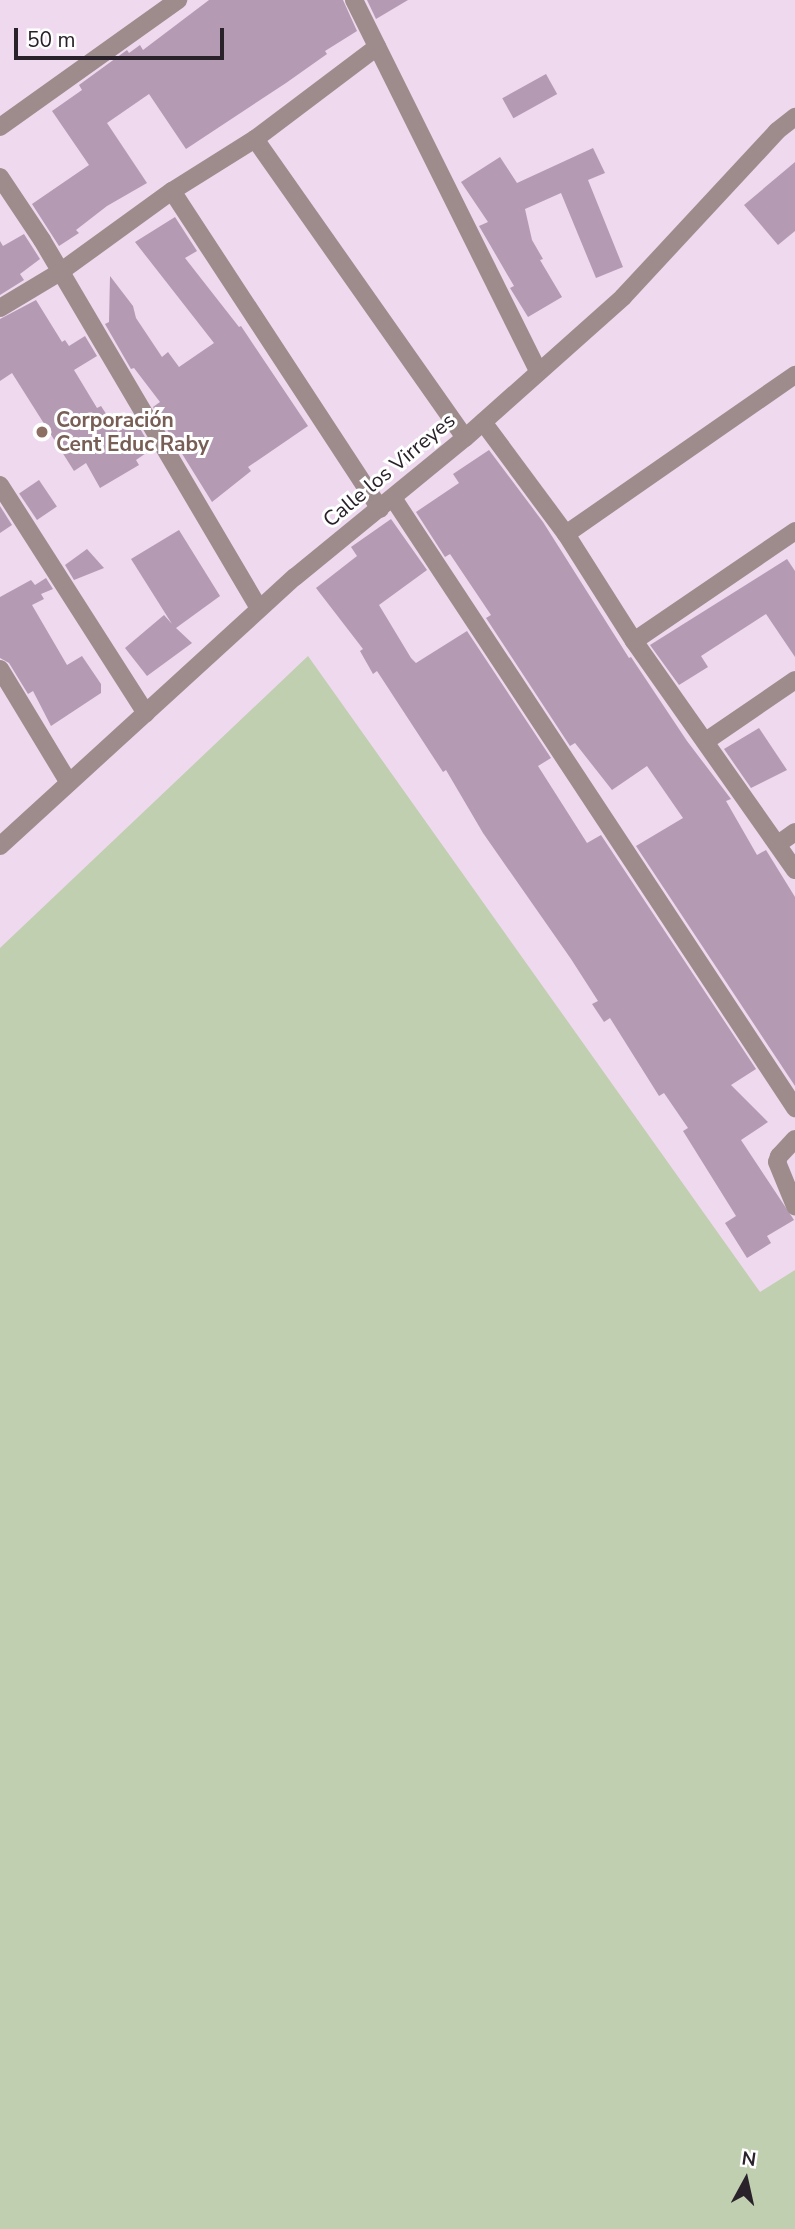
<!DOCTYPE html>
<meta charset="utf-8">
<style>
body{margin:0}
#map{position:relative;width:795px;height:2229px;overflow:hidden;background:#eed9ee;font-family:"Nunito Sans",sans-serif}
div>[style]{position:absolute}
.green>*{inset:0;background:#c0cfb0}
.building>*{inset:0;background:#b59ab4;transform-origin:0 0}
.street>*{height:18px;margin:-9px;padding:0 9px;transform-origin:9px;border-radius:9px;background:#9e8c8d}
.dots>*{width:19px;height:19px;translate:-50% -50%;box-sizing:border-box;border:4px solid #fff;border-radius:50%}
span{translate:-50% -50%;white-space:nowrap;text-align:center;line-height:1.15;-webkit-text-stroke:6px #fff;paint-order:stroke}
.education-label{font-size:21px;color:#785e54;font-weight:700}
.left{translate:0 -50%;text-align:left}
.street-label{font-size:21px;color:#2a222a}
.north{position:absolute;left:711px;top:2145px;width:70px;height:70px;-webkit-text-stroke:5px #fff;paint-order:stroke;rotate:8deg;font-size:19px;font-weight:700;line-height:28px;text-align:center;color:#2a222a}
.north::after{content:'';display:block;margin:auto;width:24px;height:32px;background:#2a222a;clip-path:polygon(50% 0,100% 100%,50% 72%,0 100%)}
.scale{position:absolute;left:14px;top:28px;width:210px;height:32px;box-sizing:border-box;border:4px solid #2a222a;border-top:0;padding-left:9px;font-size:21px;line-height:24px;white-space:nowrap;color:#2a222a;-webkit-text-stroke:5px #fff;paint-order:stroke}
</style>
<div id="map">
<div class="green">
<i style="clip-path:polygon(308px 656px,760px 1292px,795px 1270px,795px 2229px,0 2229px,0 948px)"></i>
</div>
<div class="building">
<i style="clip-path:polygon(209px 0,343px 0,357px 31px,325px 51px,327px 54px,286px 83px,186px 149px,149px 94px,107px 123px,147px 183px,107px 206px,76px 230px,79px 233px,59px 246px,32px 204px,89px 165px,52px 111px,82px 90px,79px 85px,127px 50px,129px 53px,140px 45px,143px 50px)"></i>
<i style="clip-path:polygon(367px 0,408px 0,376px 19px)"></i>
<i style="left:546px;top:74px;width:23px;height:50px;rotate:61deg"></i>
<i style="clip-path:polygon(593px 148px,605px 173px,588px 180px,623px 267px,596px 278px,561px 193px,525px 209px,532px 240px,543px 259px,540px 260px,562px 297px,528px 317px,510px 288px,514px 286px,479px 226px,488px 222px,461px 182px,500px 157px,517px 183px)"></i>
<i style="clip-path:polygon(795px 162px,795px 231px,778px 245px,744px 205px)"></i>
<i style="clip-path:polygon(175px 217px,197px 251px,185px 258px,239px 327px,241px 326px,308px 426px,248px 467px,251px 471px,212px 502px,153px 407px,160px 402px,134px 368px,131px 369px,105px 324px,109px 322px,110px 276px,133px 306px,136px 318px,162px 357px,168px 352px,179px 367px,214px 343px,135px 242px)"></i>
<i style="clip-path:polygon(24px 234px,40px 259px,20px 274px,24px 280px,0 295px,0 241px,3px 246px)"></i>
<i style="clip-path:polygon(36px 300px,62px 342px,65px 340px,69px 346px,85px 336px,97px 356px,74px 370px,97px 408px,101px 406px,118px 432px,135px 420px,152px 449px,136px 460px,139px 465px,100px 488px,86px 463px,74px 471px,12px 373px,0 381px,0 319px)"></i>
<i style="clip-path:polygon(489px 450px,543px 522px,629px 658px,631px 657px,687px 741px,731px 799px,726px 801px,757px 855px,766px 850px,795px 897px,795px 1086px,636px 846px,683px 818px,647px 766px,612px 790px,575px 743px,570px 746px,486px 618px,491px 615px,450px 554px,445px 557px,416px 512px,459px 483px,453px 474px)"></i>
<i style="left:39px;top:480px;width:32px;height:24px;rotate:56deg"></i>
<i style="clip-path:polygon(0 506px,12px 525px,0 533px)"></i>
<i style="clip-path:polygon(391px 519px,427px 570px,379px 605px,411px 658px,416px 663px,467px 631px,551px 758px,538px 766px,587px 843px,601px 835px,756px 1069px,731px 1085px,768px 1122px,741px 1140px,794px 1220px,767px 1236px,771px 1243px,747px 1258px,725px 1223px,736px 1216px,683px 1131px,688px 1128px,664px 1093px,659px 1096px,610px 1018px,604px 1022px,592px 1004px,598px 1001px,571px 959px,483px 833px,446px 770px,443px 772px,377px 671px,373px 674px,360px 651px,363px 649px,316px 588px,357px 556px,351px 547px)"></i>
<i style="clip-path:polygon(179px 530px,220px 596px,176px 628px,192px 643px,147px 676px,125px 648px,164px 615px,172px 624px,131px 559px)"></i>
<i style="clip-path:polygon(87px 549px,104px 568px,74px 580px,65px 565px)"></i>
<i style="clip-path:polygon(787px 559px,795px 571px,795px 657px,766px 614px,701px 656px,708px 667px,679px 685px,650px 645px)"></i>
<i style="clip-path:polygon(46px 578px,53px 589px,41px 594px,44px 599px,32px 605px,67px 665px,82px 656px,101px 684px,101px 693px,51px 726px,33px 691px,28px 694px,9px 663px,0 658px,0 597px,31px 580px,35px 585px)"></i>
<i style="clip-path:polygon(759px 728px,787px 770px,751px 788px,724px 749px)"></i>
</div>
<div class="street">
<i style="left:354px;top:0;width:415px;rotate:63.6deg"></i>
<i style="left:0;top:127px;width:219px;rotate:-35.5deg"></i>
<i style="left:255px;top:139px;width:365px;rotate:54.9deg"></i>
<i style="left:0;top:177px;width:76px;rotate:56.3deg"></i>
<i style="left:42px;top:240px;width:428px;rotate:59.5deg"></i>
<i style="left:172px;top:191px;width:380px;rotate:56.8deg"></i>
<i style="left:0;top:308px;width:70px;rotate:-31deg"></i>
<i style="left:60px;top:272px;width:138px;rotate:-35.9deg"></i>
<i style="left:172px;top:191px;width:98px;rotate:-32.1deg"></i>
<i style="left:255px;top:139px;width:153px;rotate:-37deg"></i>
<i style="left:483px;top:422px;width:139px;rotate:53.5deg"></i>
<i style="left:566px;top:534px;width:127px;rotate:57.6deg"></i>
<i style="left:634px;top:641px;width:280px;rotate:54.9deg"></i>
<i style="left:0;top:485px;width:271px;rotate:57.4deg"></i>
<i style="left:393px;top:498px;width:731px;rotate:56.61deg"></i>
<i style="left:566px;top:534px;width:279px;rotate:-34.8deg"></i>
<i style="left:634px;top:641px;width:195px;rotate:-34.3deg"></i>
<i style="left:0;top:669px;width:133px;rotate:58.8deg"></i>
<i style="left:706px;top:741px;width:108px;rotate:-34.4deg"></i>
<i style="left:778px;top:844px;width:21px;rotate:-35deg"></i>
<i style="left:0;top:846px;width:399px;rotate:-42.4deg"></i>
<i style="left:295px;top:577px;width:220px;rotate:-39.3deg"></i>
<i style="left:465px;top:438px;width:212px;rotate:-41.7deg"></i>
<i style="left:623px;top:297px;width:226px;rotate:-47.1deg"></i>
<i style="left:777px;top:131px;width:23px;rotate:-38deg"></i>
<i style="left:795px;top:1139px;width:23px;rotate:133deg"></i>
<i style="left:779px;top:1156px;width:6px;rotate:108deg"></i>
<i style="left:777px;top:1162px;width:48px;rotate:67.8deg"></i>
</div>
<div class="dots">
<i style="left:42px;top:432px;background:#8d6e63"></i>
</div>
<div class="education-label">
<span class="left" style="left:56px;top:432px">Corporación<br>Cent Educ Raby</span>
</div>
<div class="street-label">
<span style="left:389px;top:470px;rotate:-40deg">Calle los Virreyes</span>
</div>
<div class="north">N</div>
<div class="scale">50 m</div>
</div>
